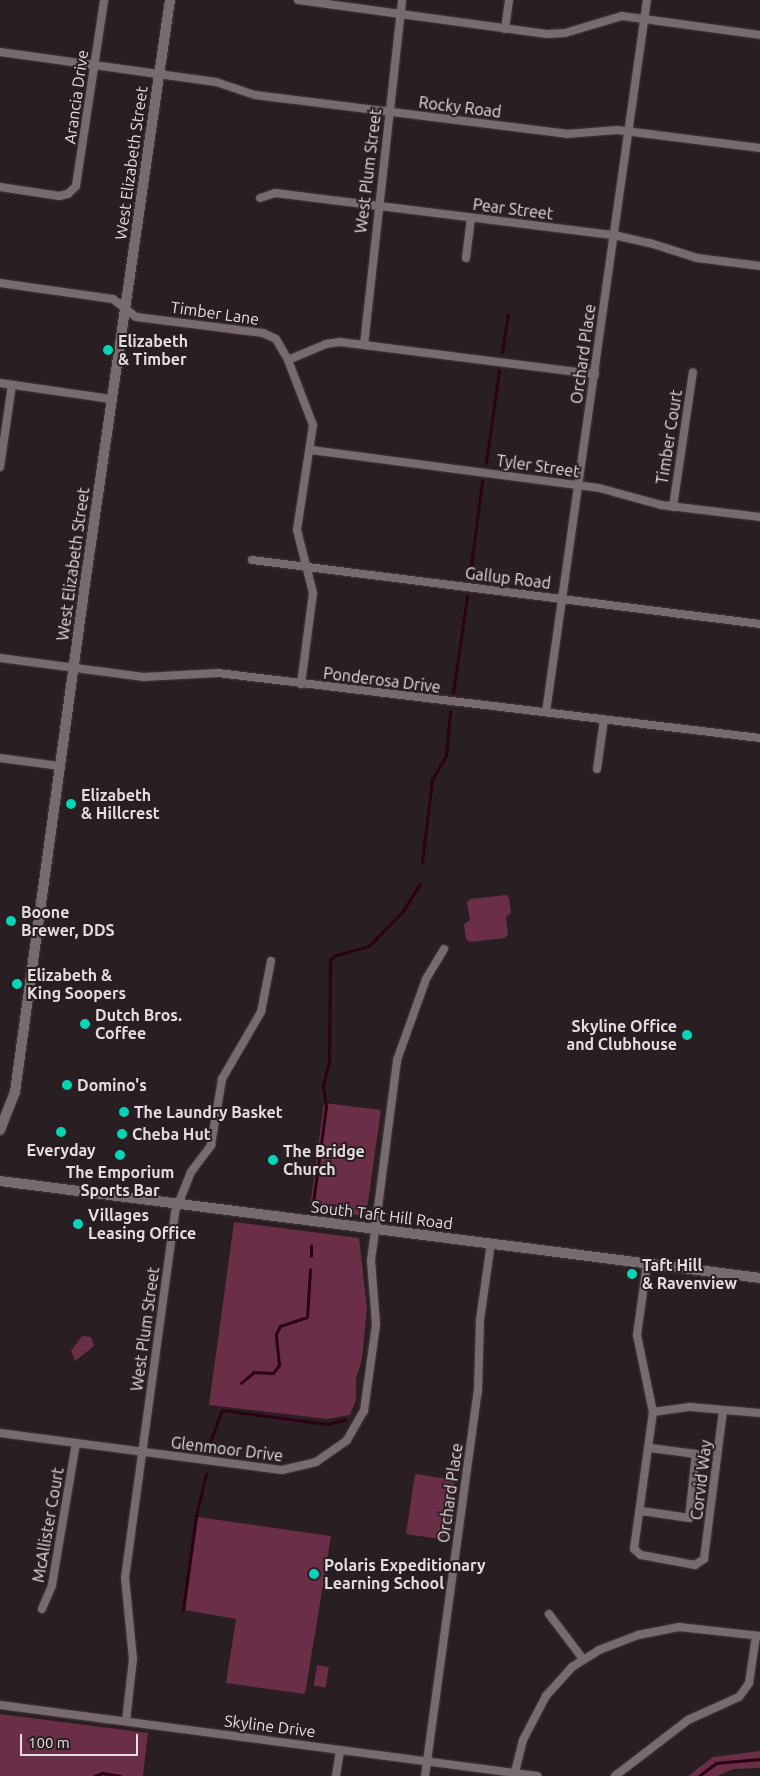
<!DOCTYPE html>
<style>
body{margin:0}
#map{position:relative;width:760px;height:1776px;overflow:hidden;background:#291e21;font-family:Ubuntu,sans-serif}
div>[style]{position:absolute}
.green>*{inset:0;background:#6a2f46;transform-origin:0 0}
.stream>*{height:2.5px;margin:-1.25px;padding:0 1.25px;transform-origin:1.25px;border-radius:1.25px;background:#2b0012}
.roads{filter:drop-shadow(0 0 1px #443b3e) drop-shadow(0 0 1px #443b3e)}
.minor>*{height:8px;margin:-4px;padding:0 4px;transform-origin:4px;border-radius:4px;background:#786b6f}
.secondary>*{height:10px;margin:-5px;padding:0 5px;transform-origin:5px;border-radius:5px;background:#786b6f}
.dots>*{width:14px;height:14px;translate:-50% -50%;box-sizing:border-box;border:2px solid #291e21;border-radius:50%}
span{translate:-50% -50%;white-space:nowrap;text-align:center;line-height:1.15;-webkit-text-stroke:4px #291e21;paint-order:stroke}
.street-label{font-size:16px;color:#e4dddf}
.poi-label{font-size:16px;color:#e4dddf;font-weight:700}
.left{translate:0 -50%;text-align:left}
.right{translate:-100% -50%;text-align:right}
.scale{position:absolute;left:20px;top:1734px;width:118px;height:22px;box-sizing:border-box;border:2px solid #e4dddf;border-top:0;padding-left:6px;font-size:15px;line-height:18px;white-space:nowrap;color:#e4dddf;-webkit-text-stroke:4px #291e21;paint-order:stroke}
</style>
<div id="map">
<div class="green">
<i style="clip-path:polygon(506px 895px,509px 898px,511px 913px,506px 917px,508px 934px,505px 938px,470px 942px,466px 939px,464px 924px,470px 920px,467px 903px,470px 899px)"></i>
<i style="clip-path:polygon(324px 1103px,381px 1110px,367px 1209px,363px 1216px,310px 1208px)"></i>
<i style="clip-path:polygon(234px 1222px,359px 1238px,367px 1308px,362px 1359px,356px 1379px,356px 1400px,350px 1415px,327px 1419px,209px 1405px)"></i>
<i style="clip-path:polygon(82px 1336px,91px 1337px,94px 1346px,75px 1361px,71px 1351px)"></i>
<i style="clip-path:polygon(415px 1474px,455px 1480px,448px 1534px,440px 1539px,406px 1534px)"></i>
<i style="clip-path:polygon(198px 1517px,331px 1536px,305px 1694px,226px 1683px,236px 1619px,185px 1610px)"></i>
<i style="left:317px;top:1665px;width:12px;height:21px;rotate:9deg"></i>
<i style="clip-path:polygon(0 1714px,148px 1733px,143px 1776px,0 1776px)"></i>
<i style="clip-path:polygon(760px 1751px,760px 1768px,733px 1769px,717px 1776px,688px 1776px,713px 1757px)"></i>
</div>
<div class="stream">
<i style="left:502px;top:352px;width:37px;rotate:-81deg"></i>
<i style="left:486px;top:463px;width:93px;rotate:-82deg"></i>
<i style="left:470px;top:574px;width:93px;rotate:-82.6deg"></i>
<i style="left:453px;top:693px;width:97px;rotate:-81.7deg"></i>
<i style="left:422px;top:862px;width:83px;rotate:-83deg"></i>
<i style="left:432px;top:780px;width:28px;rotate:-60deg"></i>
<i style="left:446px;top:756px;width:44px;rotate:-84.8deg"></i>
<i style="left:313px;top:1203px;width:97px;rotate:-82.3deg"></i>
<i style="left:326px;top:1107px;width:21px;rotate:-98deg"></i>
<i style="left:323px;top:1086px;width:28px;rotate:-77deg"></i>
<i style="left:329px;top:1059px;width:99px;rotate:-89.4deg"></i>
<i style="left:330px;top:960px;width:6px;rotate:-45deg"></i>
<i style="left:334px;top:956px;width:36px;rotate:-16deg"></i>
<i style="left:369px;top:946px;width:49px;rotate:-45.8deg"></i>
<i style="left:403px;top:911px;width:31px;rotate:-58deg"></i>
<i style="left:311px;top:1256px;width:10px;rotate:-90deg"></i>
<i style="left:241px;top:1383px;width:17px;rotate:-40deg"></i>
<i style="left:254px;top:1372px;width:19px;rotate:3deg"></i>
<i style="left:273px;top:1373px;width:10px;rotate:-53deg"></i>
<i style="left:279px;top:1365px;width:31px;rotate:-96deg"></i>
<i style="left:276px;top:1334px;width:9px;rotate:-63deg"></i>
<i style="left:280px;top:1326px;width:28px;rotate:-18deg"></i>
<i style="left:307px;top:1317px;width:47px;rotate:-86.3deg"></i>
<i style="left:208px;top:1448px;width:40px;rotate:-69.8deg"></i>
<i style="left:222px;top:1410px;width:106px;rotate:7.6deg"></i>
<i style="left:327px;top:1424px;width:18px;rotate:-13deg"></i>
<i style="left:183px;top:1610px;width:95px;rotate:-82.1deg"></i>
<i style="left:196px;top:1516px;width:43px;rotate:-76.6deg"></i>
<i style="left:95px;top:1776px;width:8px;rotate:-23deg"></i>
<i style="left:102px;top:1773px;width:18px;rotate:9deg"></i>
<i style="left:699px;top:1776px;width:21px;rotate:-37deg"></i>
<i style="left:716px;top:1763px;width:44px;rotate:-5.2deg"></i>
</div>
<div class="roads">
<div class="minor">
<i style="left:298px;top:0;width:251px;rotate:7.8deg"></i>
<i style="left:547px;top:34px;width:18px;rotate:-3deg"></i>
<i style="left:565px;top:33px;width:59px;rotate:-16.6deg"></i>
<i style="left:622px;top:16px;width:139px;rotate:7.8deg"></i>
<i style="left:505px;top:29px;width:29px;rotate:-82deg"></i>
<i style="left:0;top:52px;width:218px;rotate:7.9deg"></i>
<i style="left:216px;top:82px;width:41px;rotate:18.4deg"></i>
<i style="left:255px;top:95px;width:314px;rotate:7.1deg"></i>
<i style="left:567px;top:134px;width:50px;rotate:-4.6deg"></i>
<i style="left:617px;top:130px;width:144px;rotate:7.2deg"></i>
<i style="left:0;top:187px;width:60px;rotate:8.7deg"></i>
<i style="left:59px;top:196px;width:9px;rotate:-13deg"></i>
<i style="left:68px;top:194px;width:11px;rotate:-45deg"></i>
<i style="left:76px;top:186px;width:188px;rotate:-81.4deg"></i>
<i style="left:260px;top:198px;width:16px;rotate:-18deg"></i>
<i style="left:275px;top:193px;width:342px;rotate:7.1deg"></i>
<i style="left:614px;top:235px;width:37px;rotate:13deg"></i>
<i style="left:650px;top:243px;width:49px;rotate:17.7deg"></i>
<i style="left:697px;top:258px;width:64px;rotate:7.2deg"></i>
<i style="left:466px;top:258px;width:40px;rotate:-82.9deg"></i>
<i style="left:0;top:283px;width:114px;rotate:8.1deg"></i>
<i style="left:113px;top:299px;width:29px;rotate:38deg"></i>
<i style="left:136px;top:317px;width:128px;rotate:7.2deg"></i>
<i style="left:263px;top:333px;width:14px;rotate:25deg"></i>
<i style="left:276px;top:339px;width:24px;rotate:60deg"></i>
<i style="left:288px;top:360px;width:70px;rotate:69deg"></i>
<i style="left:313px;top:425px;width:106px;rotate:98.7deg"></i>
<i style="left:297px;top:530px;width:65px;rotate:75.7deg"></i>
<i style="left:313px;top:593px;width:92px;rotate:97.5deg"></i>
<i style="left:364px;top:345px;width:347px;rotate:-83.7deg"></i>
<i style="left:288px;top:360px;width:41px;rotate:-22.8deg"></i>
<i style="left:326px;top:344px;width:14px;rotate:-8deg"></i>
<i style="left:340px;top:342px;width:257px;rotate:7.2deg"></i>
<i style="left:0;top:383px;width:112px;rotate:8.2deg"></i>
<i style="left:311px;top:450px;width:290px;rotate:7.5deg"></i>
<i style="left:599px;top:488px;width:64px;rotate:15.3deg"></i>
<i style="left:661px;top:505px;width:100px;rotate:6.9deg"></i>
<i style="left:0;top:467px;width:83px;rotate:-81.7deg"></i>
<i style="left:673px;top:507px;width:136px;rotate:-81.6deg"></i>
<i style="left:252px;top:560px;width:512px;rotate:7.18deg"></i>
<i style="left:0;top:658px;width:145px;rotate:7.5deg"></i>
<i style="left:144px;top:677px;width:74px;rotate:-3.1deg"></i>
<i style="left:218px;top:673px;width:546px;rotate:6.84deg"></i>
<i style="left:546px;top:712px;width:719px;rotate:-81.93deg"></i>
<i style="left:0;top:758px;width:61px;rotate:7.6deg"></i>
<i style="left:597px;top:769px;width:50px;rotate:-82deg"></i>
<i style="left:647px;top:1263px;width:73px;rotate:97.9deg"></i>
<i style="left:637px;top:1335px;width:79px;rotate:78.3deg"></i>
<i style="left:653px;top:1412px;width:138px;rotate:97.9deg"></i>
<i style="left:634px;top:1549px;width:9px;rotate:41deg"></i>
<i style="left:641px;top:1555px;width:55px;rotate:10.5deg"></i>
<i style="left:695px;top:1565px;width:11px;rotate:-34deg"></i>
<i style="left:704px;top:1559px;width:150px;rotate:-82.7deg"></i>
<i style="left:653px;top:1412px;width:37px;rotate:-8deg"></i>
<i style="left:690px;top:1407px;width:70px;rotate:4.9deg"></i>
<i style="left:0;top:1433px;width:284px;rotate:7.5deg"></i>
<i style="left:282px;top:1470px;width:35px;rotate:-13deg"></i>
<i style="left:316px;top:1462px;width:38px;rotate:-35deg"></i>
<i style="left:347px;top:1440px;width:34px;rotate:-60deg"></i>
<i style="left:364px;top:1411px;width:88px;rotate:-82.1deg"></i>
<i style="left:376px;top:1324px;width:63px;rotate:-94.5deg"></i>
<i style="left:371px;top:1261px;width:203px;rotate:-82.6deg"></i>
<i style="left:397px;top:1060px;width:86px;rotate:-70.3deg"></i>
<i style="left:426px;top:979px;width:35px;rotate:-59deg"></i>
<i style="left:641px;top:1511px;width:49px;rotate:8.3deg"></i>
<i style="left:689px;top:1518px;width:64px;rotate:-83.8deg"></i>
<i style="left:696px;top:1454px;width:46px;rotate:-172.6deg"></i>
<i style="left:42px;top:1609px;width:26px;rotate:-67deg"></i>
<i style="left:52px;top:1585px;width:144px;rotate:-80.4deg"></i>
<i style="left:549px;top:1614px;width:56px;rotate:52.9deg"></i>
<i style="left:0;top:1705px;width:542px;rotate:7.53deg"></i>
<i style="left:126px;top:1721px;width:62px;rotate:-83.6deg"></i>
<i style="left:133px;top:1659px;width:81px;rotate:-95.6deg"></i>
<i style="left:125px;top:1578px;width:369px;rotate:-82.2deg"></i>
<i style="left:175px;top:1212px;width:43px;rotate:-68.2deg"></i>
<i style="left:191px;top:1172px;width:34px;rotate:-53deg"></i>
<i style="left:211px;top:1145px;width:67px;rotate:-80.5deg"></i>
<i style="left:222px;top:1079px;width:78px;rotate:-59.8deg"></i>
<i style="left:261px;top:1012px;width:52px;rotate:-78.9deg"></i>
<i style="left:336px;top:1776px;width:26px;rotate:-81deg"></i>
<i style="left:425px;top:1776px;width:389px;rotate:-82.2deg"></i>
<i style="left:478px;top:1391px;width:71px;rotate:-88.4deg"></i>
<i style="left:480px;top:1320px;width:78px;rotate:-81.9deg"></i>
<i style="left:514px;top:1776px;width:37px;rotate:-76deg"></i>
<i style="left:523px;top:1740px;width:50px;rotate:-62.4deg"></i>
<i style="left:546px;top:1696px;width:39px;rotate:-48deg"></i>
<i style="left:572px;top:1667px;width:32px;rotate:-32deg"></i>
<i style="left:599px;top:1650px;width:42px;rotate:-21deg"></i>
<i style="left:638px;top:1635px;width:42px;rotate:-11deg"></i>
<i style="left:679px;top:1627px;width:81px;rotate:6.3deg"></i>
<i style="left:615px;top:1776px;width:92px;rotate:-37.5deg"></i>
<i style="left:688px;top:1720px;width:56px;rotate:-24.3deg"></i>
<i style="left:739px;top:1697px;width:17px;rotate:-54deg"></i>
<i style="left:749px;top:1683px;width:48px;rotate:-81.5deg"></i>
</div>
<div class="secondary">
<i style="left:0;top:1130px;width:41px;rotate:-68.5deg"></i>
<i style="left:15px;top:1092px;width:513px;rotate:-82.15deg"></i>
<i style="left:85px;top:584px;width:590px;rotate:-81.72deg"></i>
<i style="left:0;top:1181px;width:766px;rotate:7.27deg"></i>
</div>
</div>
<div class="dots">
<i style="left:108px;top:350px;background:#01d5b7"></i>
<i style="left:71px;top:804px;background:#01d5b7"></i>
<i style="left:11px;top:921px;background:#01d5b7"></i>
<i style="left:17px;top:984px;background:#01d5b7"></i>
<i style="left:85px;top:1024px;background:#01d5b7"></i>
<i style="left:687px;top:1035px;background:#01d5b7"></i>
<i style="left:67px;top:1085px;background:#01d5b7"></i>
<i style="left:124px;top:1112px;background:#01d5b7"></i>
<i style="left:61px;top:1132px;background:#01d5b7"></i>
<i style="left:122px;top:1134px;background:#01d5b7"></i>
<i style="left:120px;top:1155px;background:#01d5b7"></i>
<i style="left:273px;top:1160px;background:#01d5b7"></i>
<i style="left:78px;top:1224px;background:#01d5b7"></i>
<i style="left:632px;top:1274px;background:#01d5b7"></i>
<i style="left:314px;top:1574px;background:#01d5b7"></i>
</div>
<div class="street-label">
<span style="left:76px;top:97px;rotate:-82deg">Arancia Drive</span>
<span style="left:460px;top:107px;rotate:7deg">Rocky Road</span>
<span style="left:131px;top:163px;rotate:-82deg">West Elizabeth Street</span>
<span style="left:368px;top:171px;rotate:-83deg">West Plum Street</span>
<span style="left:513px;top:209px;rotate:7deg">Pear Street</span>
<span style="left:215px;top:313px;rotate:8deg">Timber Lane</span>
<span style="left:583px;top:354px;rotate:-82deg">Orchard Place</span>
<span style="left:669px;top:437px;rotate:-81deg">Timber Court</span>
<span style="left:538px;top:466px;rotate:8deg">Tyler Street</span>
<span style="left:73px;top:564px;rotate:-82deg">West Elizabeth Street</span>
<span style="left:508px;top:578px;rotate:7deg">Gallup Road</span>
<span style="left:382px;top:680px;rotate:7deg">Ponderosa Drive</span>
<span style="left:382px;top:1215px;rotate:7deg">South Taft Hill Road</span>
<span style="left:145px;top:1329px;rotate:-82deg">West Plum Street</span>
<span style="left:227px;top:1449px;rotate:7deg">Glenmoor Drive</span>
<span style="left:701px;top:1480px;rotate:-83deg">Corvid Way</span>
<span style="left:450px;top:1493px;rotate:-82deg">Orchard Place</span>
<span style="left:48px;top:1525px;rotate:-80deg">McAllister Court</span>
<span style="left:270px;top:1726px;rotate:7deg">Skyline Drive</span>
</div>
<div class="poi-label">
<span class="left" style="left:118px;top:350px">Elizabeth<br>&amp; Timber</span>
<span class="left" style="left:81px;top:804px">Elizabeth<br>&amp; Hillcrest</span>
<span class="left" style="left:21px;top:921px">Boone<br>Brewer, DDS</span>
<span class="left" style="left:27px;top:984px">Elizabeth &amp;<br>King Soopers</span>
<span class="left" style="left:95px;top:1024px">Dutch Bros.<br>Coffee</span>
<span class="right" style="left:677px;top:1035px">Skyline Office<br>and Clubhouse</span>
<span class="left" style="left:77px;top:1085px">Domino's</span>
<span class="left" style="left:134px;top:1112px">The Laundry Basket</span>
<span class="left" style="left:132px;top:1134px">Cheba Hut</span>
<span style="left:61px;top:1150px">Everyday</span>
<span class="left" style="left:283px;top:1160px">The Bridge<br>Church</span>
<span style="left:120px;top:1181px">The Emporium<br>Sports Bar</span>
<span class="left" style="left:88px;top:1224px">Villages<br>Leasing Office</span>
<span class="left" style="left:642px;top:1274px">Taft Hill<br>&amp; Ravenview</span>
<span class="left" style="left:324px;top:1574px">Polaris Expeditionary<br>Learning School</span>
</div>
<div class="scale">100 m</div>
</div>
